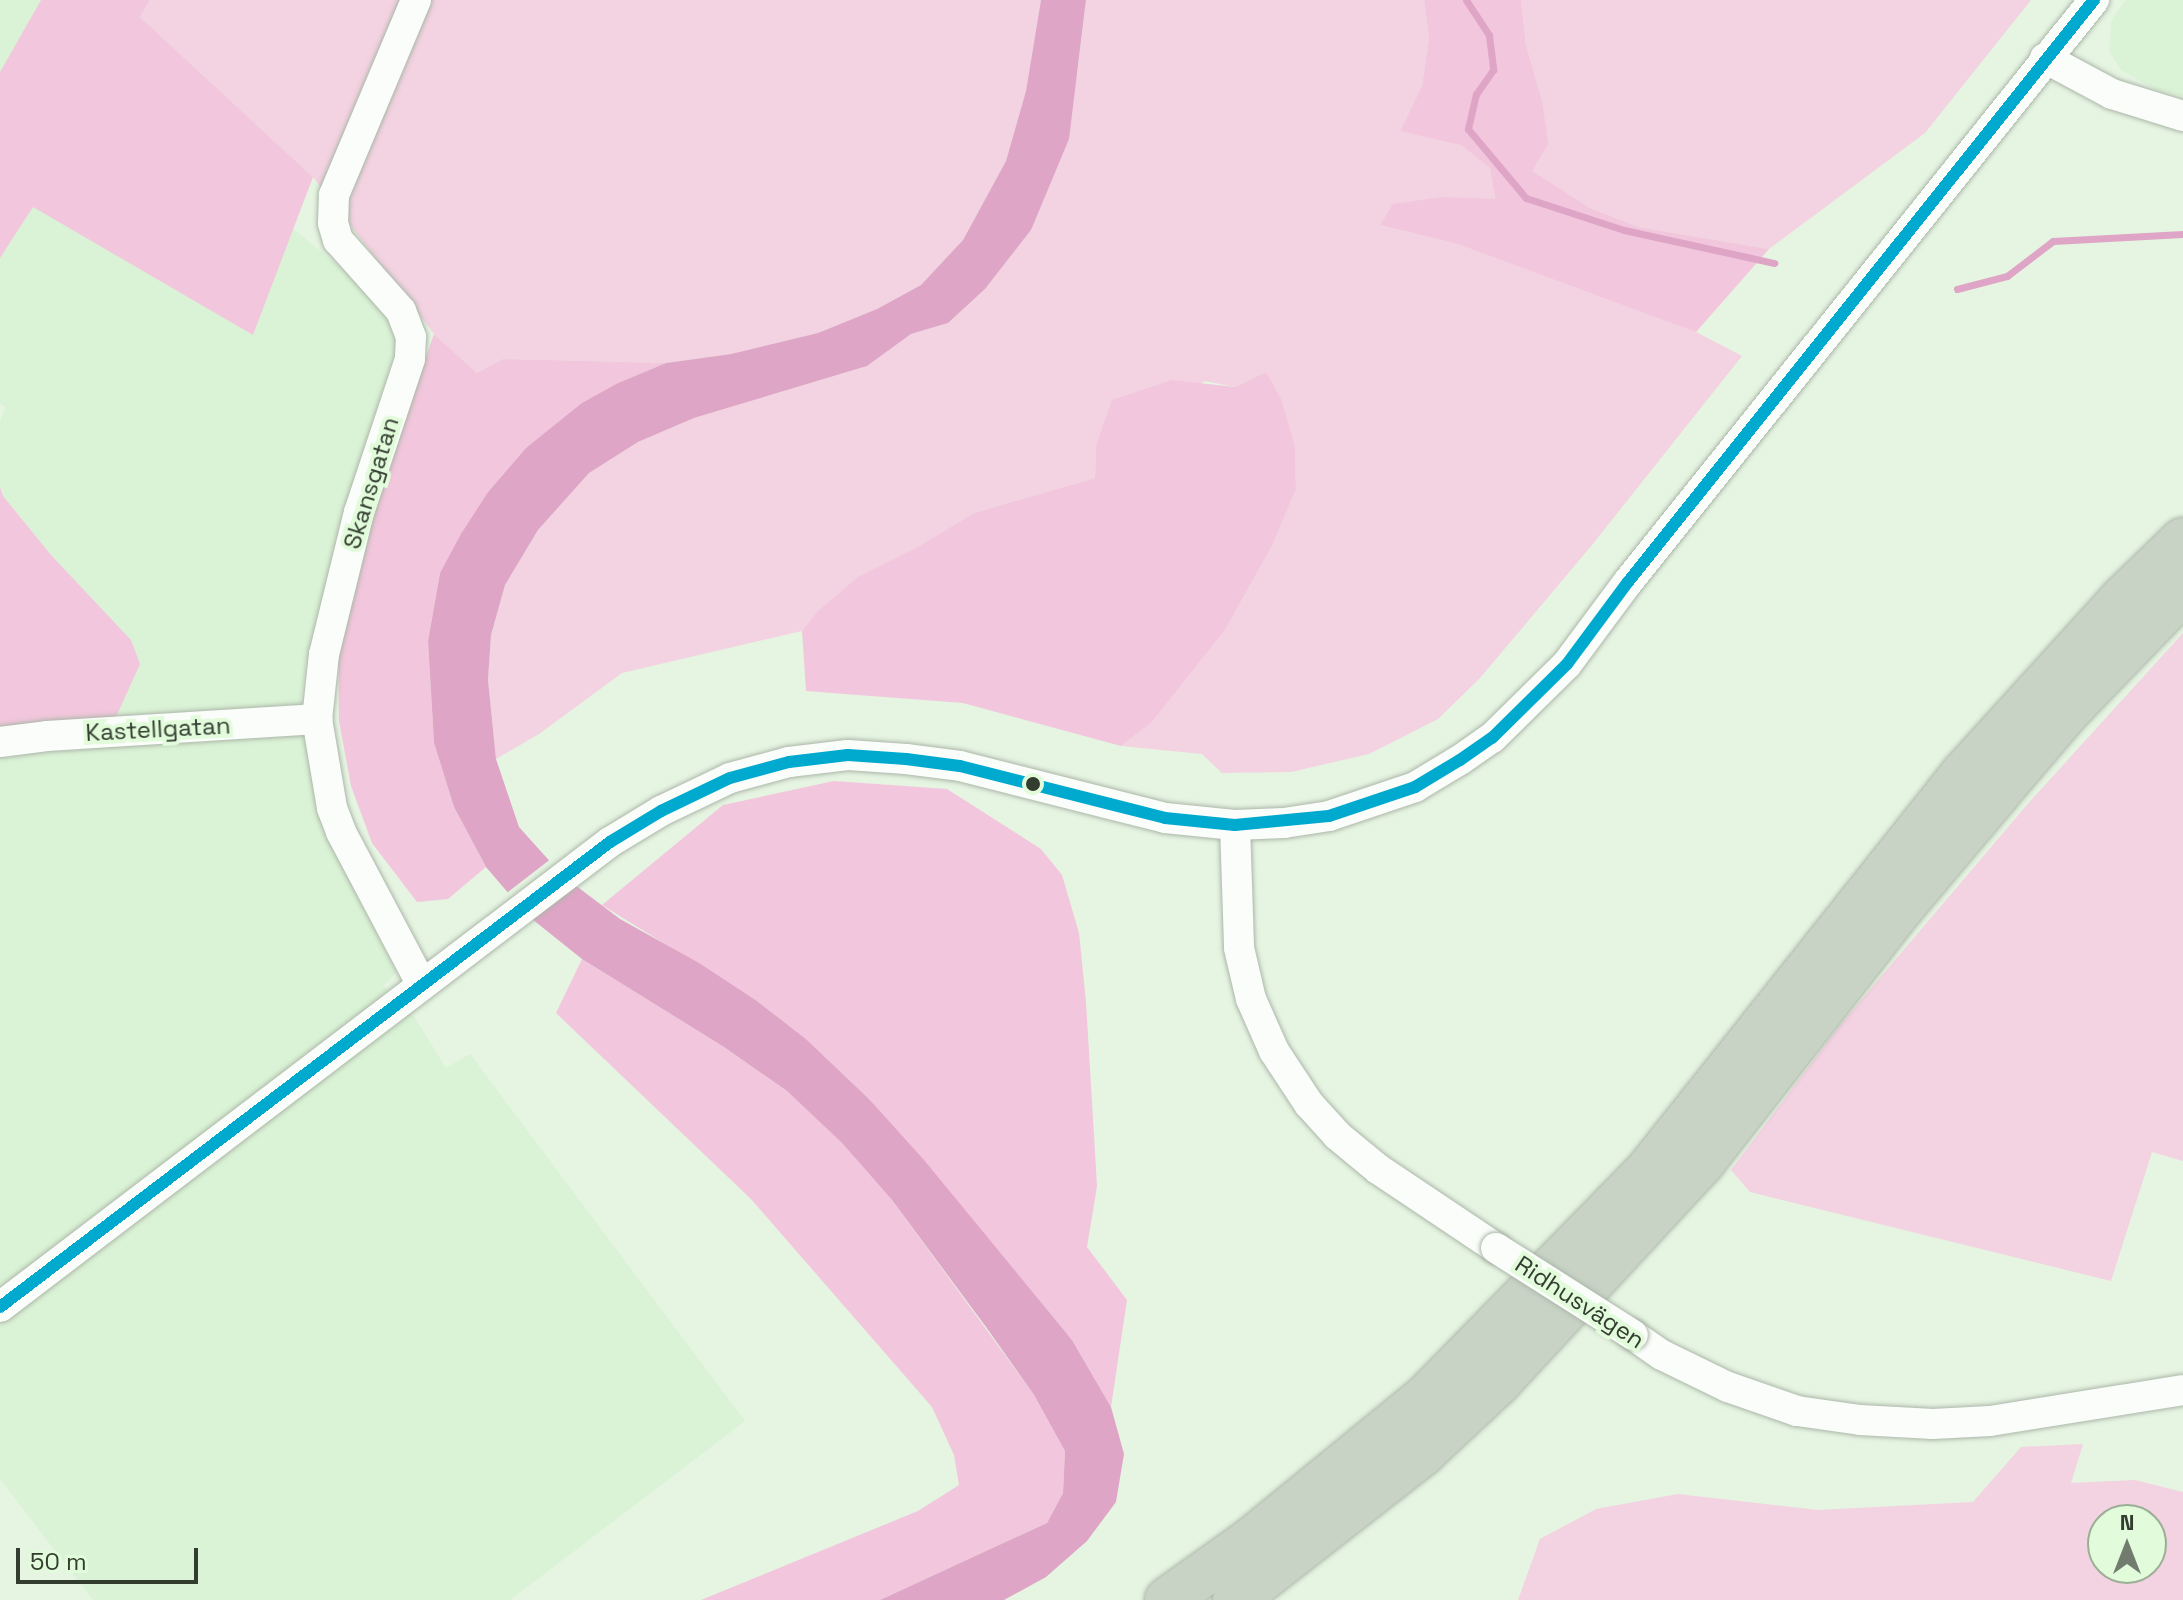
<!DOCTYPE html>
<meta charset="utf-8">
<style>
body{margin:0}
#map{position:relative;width:2183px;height:1600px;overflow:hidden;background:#e6f4e2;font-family:"Space Grotesk",sans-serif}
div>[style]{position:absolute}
.built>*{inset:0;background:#daf2d5}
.green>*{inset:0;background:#f3d2e1}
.forest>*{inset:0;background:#f2c6dc}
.water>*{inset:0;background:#dfa5c6}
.pier>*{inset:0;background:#e6f4e2}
.stream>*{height:7px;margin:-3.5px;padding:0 3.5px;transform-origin:3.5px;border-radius:3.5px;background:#dfa5c6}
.roads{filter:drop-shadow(0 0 2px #acb7a9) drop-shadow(0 0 2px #acb7a9)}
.minor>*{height:30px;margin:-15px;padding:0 15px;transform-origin:15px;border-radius:15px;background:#fbfdfb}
.highway>*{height:44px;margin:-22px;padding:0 22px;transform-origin:22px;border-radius:22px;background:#c8d3c6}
.bridges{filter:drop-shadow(0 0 2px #acb7a9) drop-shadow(0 0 2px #acb7a9)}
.minor-bridge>*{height:30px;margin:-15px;padding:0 15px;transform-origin:15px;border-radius:15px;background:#fbfdfb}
.bus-1>*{height:12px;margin:-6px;padding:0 6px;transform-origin:6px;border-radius:6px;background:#00a9ce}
.dots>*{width:22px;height:22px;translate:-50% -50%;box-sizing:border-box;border:4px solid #e1fbdb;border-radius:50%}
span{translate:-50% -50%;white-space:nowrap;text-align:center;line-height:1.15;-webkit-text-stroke:8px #e1fbdb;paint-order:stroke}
.street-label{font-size:24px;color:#323c2f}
.north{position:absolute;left:2087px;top:1504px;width:80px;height:80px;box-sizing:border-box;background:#e1fbdb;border:2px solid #9baf96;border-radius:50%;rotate:0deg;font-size:22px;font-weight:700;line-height:32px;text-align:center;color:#323c2f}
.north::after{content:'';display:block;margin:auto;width:28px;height:36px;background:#717c6e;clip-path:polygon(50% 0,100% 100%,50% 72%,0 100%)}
.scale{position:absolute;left:16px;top:1548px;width:182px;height:36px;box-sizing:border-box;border:4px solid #323c2f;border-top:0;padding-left:10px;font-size:24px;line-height:28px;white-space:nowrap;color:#323c2f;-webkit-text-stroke:6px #e1fbdb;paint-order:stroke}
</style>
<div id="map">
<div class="built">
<i style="clip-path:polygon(0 0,41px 0,0 72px)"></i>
<i style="clip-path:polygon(2126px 0,2183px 0,2183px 96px,2157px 90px,2121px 70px,2109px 51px,2112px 19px)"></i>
<i style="clip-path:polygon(33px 206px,253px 335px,291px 227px,386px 305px,406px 350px,307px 661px,299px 709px,334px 844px,396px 973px,383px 985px,415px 1018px,446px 1068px,470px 1054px,745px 1421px,510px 1600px,93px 1600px,0 1479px,0 728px,140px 664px,131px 640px,51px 555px,3px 496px,0 487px,0 422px,5px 407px,0 403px,0 258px)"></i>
</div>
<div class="green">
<i style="clip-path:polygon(150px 0,1041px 0,1026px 92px,1006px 161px,963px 240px,921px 285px,877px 309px,818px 333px,731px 354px,666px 363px,503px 359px,477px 373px,434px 334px,313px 177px,140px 17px)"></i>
<i style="clip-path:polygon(1086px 0,1424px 0,1429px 39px,1422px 86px,1400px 131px,1460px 144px,1490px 168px,1495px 200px,1442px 197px,1380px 225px,1461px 245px,1538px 271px,1696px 332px,1742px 356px,1592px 545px,1480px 678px,1438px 719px,1369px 754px,1291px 772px,1222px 773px,1202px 754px,1121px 746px,1152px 722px,1225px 630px,1273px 544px,1296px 489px,1295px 447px,1266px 372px,1235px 387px,1205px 381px,1096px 446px,1095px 478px,974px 513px,816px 613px,802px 631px,622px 673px,539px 734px,496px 759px,488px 680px,491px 635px,505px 585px,538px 530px,589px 473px,638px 442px,694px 418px,867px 366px,911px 334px,948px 323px,985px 289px,1031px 230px,1077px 75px)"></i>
<i style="clip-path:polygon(1521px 0,2031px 0,1925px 133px,1769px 249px,1638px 227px,1590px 208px,1531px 171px,1542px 100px,1526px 45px)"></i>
<i style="clip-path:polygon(2183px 633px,2183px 1161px,2152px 1152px,2111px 1281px,1750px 1192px,1731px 1170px,1840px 1025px,2025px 807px)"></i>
<i style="clip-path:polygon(evenodd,2083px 1444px,2071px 1483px,2135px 1480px,2183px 1492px,2183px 1600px,1518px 1600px,1540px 1539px,1596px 1509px,1678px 1494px,1818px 1510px,1973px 1502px,2021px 1447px,2083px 1444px,2103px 1520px,2151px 1520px,2151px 1568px,2103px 1568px,2103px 1520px)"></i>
</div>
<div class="forest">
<i style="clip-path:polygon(41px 0,150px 0,140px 17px,313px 177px,253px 335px,33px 207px,0 258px,0 72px)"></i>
<i style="clip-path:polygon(1424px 0,1521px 0,1526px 45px,1542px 100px,1548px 144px,1532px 171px,1590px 208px,1638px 227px,1769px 249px,1696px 332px,1461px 245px,1380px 225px,1393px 204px,1442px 197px,1495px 199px,1490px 168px,1461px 145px,1400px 131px,1422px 86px,1429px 39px)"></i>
<i style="clip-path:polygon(434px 334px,477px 373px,503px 359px,666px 363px,618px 383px,526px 448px,488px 492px,440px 573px,428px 641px,434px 743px,454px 807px,486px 867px,448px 899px,417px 902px,372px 843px,351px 786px,339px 721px,338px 638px,378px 498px)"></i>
<i style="clip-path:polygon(1266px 372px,1281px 399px,1295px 447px,1296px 489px,1273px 544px,1225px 630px,1152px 722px,1121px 746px,963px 703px,806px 691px,802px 631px,816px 613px,858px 577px,920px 546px,974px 513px,1095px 478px,1096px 446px,1112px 400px,1172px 380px,1235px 387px)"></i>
<i style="clip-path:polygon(0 487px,3px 496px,51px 555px,131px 640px,140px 664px,116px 717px,0 728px)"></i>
<i style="clip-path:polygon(834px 781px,947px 789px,1041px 849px,1062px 875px,1079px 933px,1086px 1002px,1097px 1186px,1087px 1247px,1127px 1300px,1111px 1407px,1072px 1340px,869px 1099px,806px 1039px,757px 1001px,602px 905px,723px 805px)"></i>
<i style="clip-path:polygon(582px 959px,724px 1047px,787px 1091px,842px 1143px,892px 1200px,1034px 1395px,1065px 1451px,1063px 1493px,1047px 1523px,880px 1600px,701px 1600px,918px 1511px,959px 1485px,954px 1455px,932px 1407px,751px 1199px,556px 1013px)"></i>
</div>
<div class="water">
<i style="clip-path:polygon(1041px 0,1086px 0,1069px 139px,1031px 230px,985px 289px,948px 323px,911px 334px,867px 366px,694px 418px,638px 442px,589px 473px,538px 530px,505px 585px,491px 635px,488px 680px,496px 759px,519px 827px,563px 876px,620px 919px,699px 963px,757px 1001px,806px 1039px,869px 1099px,924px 1160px,1072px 1340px,1111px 1407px,1124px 1454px,1116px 1502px,1087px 1541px,1046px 1577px,1004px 1600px,880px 1600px,1047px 1523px,1063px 1493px,1065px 1451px,1034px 1395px,986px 1327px,892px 1200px,842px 1143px,787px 1091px,724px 1047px,582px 959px,527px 915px,486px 867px,454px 807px,434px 743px,428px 641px,440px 573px,461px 534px,488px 492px,526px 448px,582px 403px,618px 383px,666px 363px,731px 354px,818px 333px,877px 309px,921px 285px,963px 240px,1006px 161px,1026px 91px)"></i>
</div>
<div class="pier">
<i style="clip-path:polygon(552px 858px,566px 873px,524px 917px,504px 895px)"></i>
</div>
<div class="stream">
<i style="left:1466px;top:0;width:42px;rotate:56.7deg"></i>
<i style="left:1489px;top:35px;width:35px;rotate:83deg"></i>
<i style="left:1493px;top:70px;width:29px;rotate:125deg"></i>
<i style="left:1476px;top:94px;width:36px;rotate:103deg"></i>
<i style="left:1468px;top:129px;width:90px;rotate:50deg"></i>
<i style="left:1526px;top:198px;width:103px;rotate:18.1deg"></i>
<i style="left:1624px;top:230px;width:154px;rotate:12.4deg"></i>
<i style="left:1957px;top:289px;width:52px;rotate:-14.6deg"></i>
<i style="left:2007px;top:276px;width:58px;rotate:-37.3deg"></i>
<i style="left:2053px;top:241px;width:130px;rotate:-3.1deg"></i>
</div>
<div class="roads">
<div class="minor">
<i style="left:416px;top:0;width:212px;rotate:112.8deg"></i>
<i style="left:334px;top:195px;width:28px;rotate:92deg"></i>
<i style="left:333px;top:223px;width:18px;rotate:74deg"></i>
<i style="left:338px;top:240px;width:95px;rotate:48.4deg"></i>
<i style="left:401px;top:311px;width:28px;rotate:69deg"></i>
<i style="left:411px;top:337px;width:22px;rotate:93deg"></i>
<i style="left:410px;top:359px;width:161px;rotate:108.4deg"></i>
<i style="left:359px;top:512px;width:146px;rotate:103.8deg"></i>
<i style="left:324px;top:654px;width:65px;rotate:96.1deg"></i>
<i style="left:317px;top:719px;width:90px;rotate:80.4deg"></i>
<i style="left:332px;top:808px;width:26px;rotate:69deg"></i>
<i style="left:341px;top:832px;width:173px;rotate:62.1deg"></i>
<i style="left:2045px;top:58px;width:76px;rotate:28.2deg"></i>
<i style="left:2112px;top:94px;width:74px;rotate:17.2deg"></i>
<i style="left:0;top:742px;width:47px;rotate:-7.3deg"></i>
<i style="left:47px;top:736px;width:271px;rotate:-3.6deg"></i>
<i style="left:1235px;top:825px;width:123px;rotate:88.1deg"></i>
<i style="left:1239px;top:948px;width:52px;rotate:76.8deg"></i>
<i style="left:1251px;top:999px;width:57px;rotate:66.1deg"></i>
<i style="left:1274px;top:1051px;width:64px;rotate:56.6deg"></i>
<i style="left:1309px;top:1104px;width:43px;rotate:47.8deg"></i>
<i style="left:1338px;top:1136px;width:52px;rotate:39.5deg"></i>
<i style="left:1378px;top:1169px;width:142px;rotate:33.8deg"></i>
<i style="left:0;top:1307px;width:767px;rotate:-37.32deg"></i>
<i style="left:610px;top:842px;width:60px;rotate:-31.3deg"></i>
<i style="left:661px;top:811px;width:76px;rotate:-25.6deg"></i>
<i style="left:730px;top:778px;width:61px;rotate:-15.2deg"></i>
<i style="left:789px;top:762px;width:59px;rotate:-6.8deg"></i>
<i style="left:848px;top:755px;width:58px;rotate:3.9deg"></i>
<i style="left:906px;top:759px;width:54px;rotate:7.4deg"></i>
<i style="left:960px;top:766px;width:211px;rotate:14.2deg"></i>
<i style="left:1165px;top:818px;width:70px;rotate:5.7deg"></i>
<i style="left:1235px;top:825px;width:49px;rotate:-2.3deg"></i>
<i style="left:1284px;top:823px;width:46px;rotate:-8.8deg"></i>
<i style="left:1329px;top:816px;width:91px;rotate:-18.6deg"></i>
<i style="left:1415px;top:787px;width:52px;rotate:-31deg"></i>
<i style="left:1460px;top:760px;width:39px;rotate:-35deg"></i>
<i style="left:1492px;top:738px;width:105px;rotate:-44.6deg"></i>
<i style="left:1567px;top:664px;width:102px;rotate:-53.4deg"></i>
<i style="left:1628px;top:582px;width:746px;rotate:-51.32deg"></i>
<i style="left:1633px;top:1335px;width:35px;rotate:35deg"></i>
<i style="left:1662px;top:1355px;width:73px;rotate:25.9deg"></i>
<i style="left:1728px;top:1387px;width:73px;rotate:19.2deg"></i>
<i style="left:1797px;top:1411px;width:64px;rotate:8.1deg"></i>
<i style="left:1860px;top:1420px;width:73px;rotate:3.1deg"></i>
<i style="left:1933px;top:1424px;width:57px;rotate:-3deg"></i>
<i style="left:1990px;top:1421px;width:195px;rotate:-9.1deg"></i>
</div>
<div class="highway">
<i style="left:1167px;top:1600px;width:103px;rotate:-35.5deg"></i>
<i style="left:1251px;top:1540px;width:226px;rotate:-39.3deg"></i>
<i style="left:1426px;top:1397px;width:319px;rotate:-45.6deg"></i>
<i style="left:1649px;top:1169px;width:505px;rotate:-51.52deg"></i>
<i style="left:1963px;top:774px;width:236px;rotate:-47.7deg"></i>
<i style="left:2122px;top:599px;width:85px;rotate:-44deg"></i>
<i style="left:1235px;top:1600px;width:239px;rotate:-38deg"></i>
<i style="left:1423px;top:1453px;width:103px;rotate:-43deg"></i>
<i style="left:1498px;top:1383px;width:299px;rotate:-47.2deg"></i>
<i style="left:1701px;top:1164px;width:325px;rotate:-52deg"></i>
<i style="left:1901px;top:908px;width:148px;rotate:-49.9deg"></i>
<i style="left:1996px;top:795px;width:108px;rotate:-49.5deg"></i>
<i style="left:2066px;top:713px;width:168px;rotate:-46deg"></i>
</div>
</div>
<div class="bridges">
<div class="minor-bridge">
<i style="left:1496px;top:1248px;width:162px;rotate:32.4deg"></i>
</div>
</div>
<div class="bus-1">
<i style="left:0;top:1307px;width:767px;rotate:-37.32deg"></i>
<i style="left:610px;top:842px;width:60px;rotate:-31.3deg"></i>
<i style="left:661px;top:811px;width:76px;rotate:-25.6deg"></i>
<i style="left:730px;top:778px;width:61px;rotate:-15.2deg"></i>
<i style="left:789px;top:762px;width:59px;rotate:-6.8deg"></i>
<i style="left:848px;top:755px;width:58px;rotate:3.9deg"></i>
<i style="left:906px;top:759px;width:54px;rotate:7.4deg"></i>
<i style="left:960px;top:766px;width:211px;rotate:14.2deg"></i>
<i style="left:1165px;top:818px;width:70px;rotate:5.7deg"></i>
<i style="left:1235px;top:825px;width:94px;rotate:-5.5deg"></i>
<i style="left:1329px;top:816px;width:91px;rotate:-18.6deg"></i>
<i style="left:1415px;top:787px;width:52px;rotate:-31deg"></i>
<i style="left:1460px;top:760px;width:39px;rotate:-35deg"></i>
<i style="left:1492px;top:738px;width:105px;rotate:-44.6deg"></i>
<i style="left:1567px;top:664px;width:102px;rotate:-53.4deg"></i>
<i style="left:1628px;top:582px;width:746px;rotate:-51.32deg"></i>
</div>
<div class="dots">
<i style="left:1033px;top:784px;background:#323c2f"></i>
</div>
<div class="street-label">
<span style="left:371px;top:483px;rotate:-73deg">Skansgatan</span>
<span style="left:158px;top:729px;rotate:-3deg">Kastellgatan</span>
<span style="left:1580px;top:1302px;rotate:33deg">Ridhusvägen</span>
</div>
<div class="north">N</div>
<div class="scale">50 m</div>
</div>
